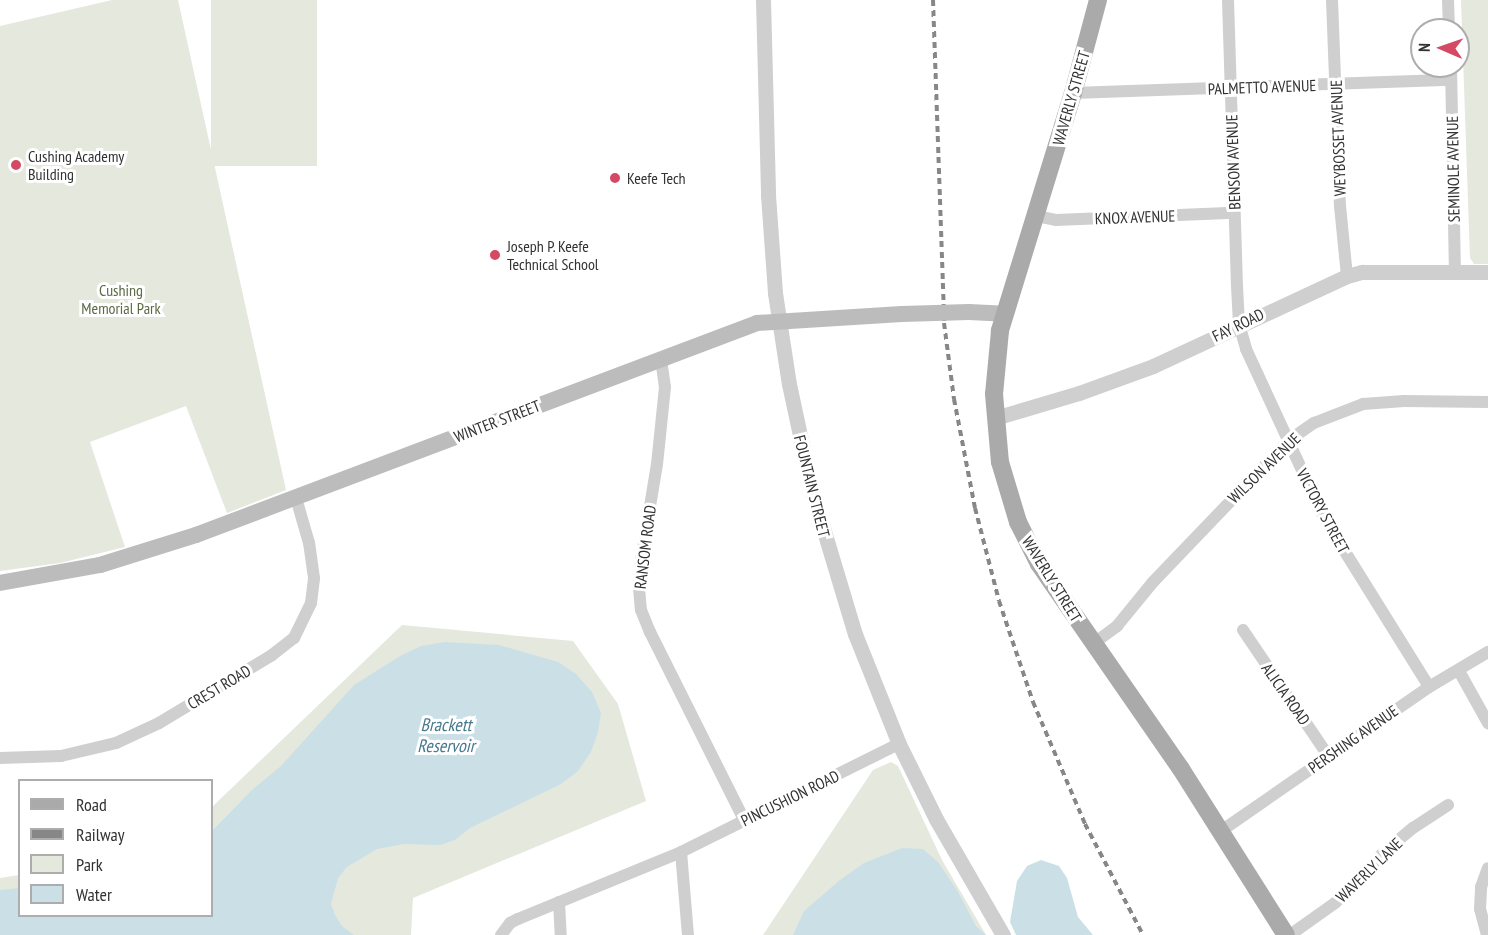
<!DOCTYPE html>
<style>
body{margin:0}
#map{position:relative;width:1488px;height:935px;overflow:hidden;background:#fff;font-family:"PT Sans Narrow",sans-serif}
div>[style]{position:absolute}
.green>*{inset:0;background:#e4e8dd;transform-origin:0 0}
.water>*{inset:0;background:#cbe0e6}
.minor>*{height:12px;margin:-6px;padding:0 6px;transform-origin:6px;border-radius:6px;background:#cfcfcf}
.tertiary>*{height:15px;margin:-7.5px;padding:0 7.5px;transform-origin:7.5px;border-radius:7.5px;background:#cfcfcf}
.secondary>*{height:16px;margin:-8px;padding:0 8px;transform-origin:8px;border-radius:8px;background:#bcbcbc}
.primary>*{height:18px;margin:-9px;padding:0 9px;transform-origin:9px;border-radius:9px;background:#aaa}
.rail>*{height:4px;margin-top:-2px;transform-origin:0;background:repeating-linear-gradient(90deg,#878787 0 6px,transparent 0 10.5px)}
.secondary-bridge>*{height:16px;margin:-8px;padding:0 8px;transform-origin:8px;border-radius:8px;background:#bcbcbc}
.dots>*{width:16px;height:16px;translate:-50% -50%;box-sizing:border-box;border:3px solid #fff;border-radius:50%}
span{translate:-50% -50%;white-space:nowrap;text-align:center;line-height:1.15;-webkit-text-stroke:6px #fff;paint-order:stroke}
.street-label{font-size:16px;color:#323232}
.poi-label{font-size:16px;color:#323232}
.left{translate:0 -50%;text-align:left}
.park-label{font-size:16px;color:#5a6a43}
.water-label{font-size:18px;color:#477a8d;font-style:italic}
.legend{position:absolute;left:18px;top:779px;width:195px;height:138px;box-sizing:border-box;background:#fff;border:2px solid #adadad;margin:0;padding:8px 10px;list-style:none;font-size:18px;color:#323232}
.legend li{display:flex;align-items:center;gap:12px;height:30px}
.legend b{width:30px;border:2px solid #adadad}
.north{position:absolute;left:1410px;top:18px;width:60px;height:60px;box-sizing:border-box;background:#fff;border:2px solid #adadad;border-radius:50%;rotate:272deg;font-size:16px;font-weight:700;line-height:24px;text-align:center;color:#323232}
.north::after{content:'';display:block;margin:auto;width:21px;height:27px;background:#d44964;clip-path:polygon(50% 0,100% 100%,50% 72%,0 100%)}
</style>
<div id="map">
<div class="green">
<i style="clip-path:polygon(112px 0,178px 0,286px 490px,227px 513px,186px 406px,90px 442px,125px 547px,60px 563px,0 571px,0 26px)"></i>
<i style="left:211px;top:0;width:106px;height:166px"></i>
<i style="clip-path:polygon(1461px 0,1488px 0,1488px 264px,1474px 264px,1470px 258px)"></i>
<i style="clip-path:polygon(402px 625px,573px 641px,618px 704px,646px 801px,413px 898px,411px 935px,0 935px,0 878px,19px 875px,20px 916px,212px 916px,212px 807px)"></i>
<i style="clip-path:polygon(891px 762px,898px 766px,942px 860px,986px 935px,763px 935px,873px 770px)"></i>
</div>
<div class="water">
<i style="clip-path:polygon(445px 642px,499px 645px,558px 662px,576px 674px,592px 692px,601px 713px,598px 732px,591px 752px,578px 771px,561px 784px,470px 828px,455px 840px,440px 845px,404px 844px,377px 849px,347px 867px,338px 878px,331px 904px,335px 915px,342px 926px,354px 935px,0 935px,0 890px,19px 888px,20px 916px,212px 916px,212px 831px,253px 789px,281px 766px,354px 685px,400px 656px,421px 646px)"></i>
<i style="clip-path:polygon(902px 848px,923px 849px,938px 862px,957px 890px,976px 926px,986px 935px,793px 935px,804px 911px,840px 880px,864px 863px)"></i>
<i style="clip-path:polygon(1041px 860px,1059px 866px,1067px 878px,1078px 917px,1093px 935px,1016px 935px,1010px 922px,1017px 881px,1027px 866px)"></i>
</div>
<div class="minor">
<i style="left:1228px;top:0;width:286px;rotate:88.2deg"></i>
<i style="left:1237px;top:286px;width:38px;rotate:87deg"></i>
<i style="left:1239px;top:324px;width:26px;rotate:74deg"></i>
<i style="left:1246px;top:349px;width:186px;rotate:65.2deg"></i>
<i style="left:1324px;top:518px;width:199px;rotate:58.1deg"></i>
<i style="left:1332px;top:0;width:206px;rotate:87.8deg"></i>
<i style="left:1340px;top:206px;width:70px;rotate:84.3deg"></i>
<i style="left:1448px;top:0;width:30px;rotate:88deg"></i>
<i style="left:1451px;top:66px;width:206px;rotate:88.9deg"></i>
<i style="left:1073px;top:93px;width:378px;rotate:-2deg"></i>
<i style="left:1036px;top:216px;width:20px;rotate:11deg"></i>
<i style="left:1056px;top:220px;width:178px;rotate:-2.3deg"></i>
<i style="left:661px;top:359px;width:28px;rotate:82deg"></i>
<i style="left:665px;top:387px;width:77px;rotate:95.9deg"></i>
<i style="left:657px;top:464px;width:98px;rotate:99.4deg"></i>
<i style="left:641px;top:561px;width:27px;rotate:94deg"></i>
<i style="left:639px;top:588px;width:22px;rotate:85deg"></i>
<i style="left:641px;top:610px;width:24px;rotate:68deg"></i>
<i style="left:650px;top:632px;width:210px;rotate:63.4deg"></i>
<i style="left:1243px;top:630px;width:153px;rotate:55.9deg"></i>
<i style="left:1094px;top:643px;width:29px;rotate:-36deg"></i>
<i style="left:1117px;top:626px;width:57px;rotate:-50.7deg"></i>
<i style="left:1153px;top:582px;width:195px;rotate:-46.2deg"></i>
<i style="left:1288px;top:441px;width:32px;rotate:-35deg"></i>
<i style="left:1314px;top:423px;width:53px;rotate:-21.2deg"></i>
<i style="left:1363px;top:404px;width:41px;rotate:-4.2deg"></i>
<i style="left:1404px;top:401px;width:84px;rotate:0.7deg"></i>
<i style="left:1459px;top:671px;width:60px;rotate:60.9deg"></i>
<i style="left:0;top:758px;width:61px;rotate:-1.9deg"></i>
<i style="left:61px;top:756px;width:57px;rotate:-13.3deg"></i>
<i style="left:116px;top:743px;width:47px;rotate:-24.9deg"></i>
<i style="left:159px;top:723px;width:132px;rotate:-31deg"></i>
<i style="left:272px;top:655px;width:28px;rotate:-38deg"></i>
<i style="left:294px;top:638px;width:39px;rotate:-64deg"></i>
<i style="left:311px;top:603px;width:25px;rotate:-83deg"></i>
<i style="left:314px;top:578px;width:35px;rotate:-98deg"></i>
<i style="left:309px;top:543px;width:47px;rotate:-106.1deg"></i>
<i style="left:1221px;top:831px;width:253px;rotate:-34.7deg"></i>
<i style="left:1429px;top:687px;width:69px;rotate:-30.7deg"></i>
<i style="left:681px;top:852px;width:83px;rotate:85.2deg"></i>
<i style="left:559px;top:902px;width:33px;rotate:87deg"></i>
<i style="left:501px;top:935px;width:15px;rotate:-53deg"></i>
<i style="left:510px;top:923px;width:9px;rotate:-27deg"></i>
<i style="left:518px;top:919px;width:176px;rotate:-22.3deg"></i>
<i style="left:681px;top:852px;width:243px;rotate:-26.4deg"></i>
<i style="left:1290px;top:935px;width:55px;rotate:-35.4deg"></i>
<i style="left:1335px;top:903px;width:69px;rotate:-46.2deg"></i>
<i style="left:1383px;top:853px;width:39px;rotate:-40deg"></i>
<i style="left:1413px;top:828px;width:42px;rotate:-33.3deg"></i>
<i style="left:1487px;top:935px;width:27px;rotate:-105deg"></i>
<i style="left:1480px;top:909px;width:22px;rotate:-87deg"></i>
<i style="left:1481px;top:887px;width:20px;rotate:-70deg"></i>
</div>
<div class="tertiary">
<i style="left:763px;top:0;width:195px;rotate:88.5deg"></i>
<i style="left:768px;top:195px;width:98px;rotate:85.9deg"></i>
<i style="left:775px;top:293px;width:92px;rotate:81.3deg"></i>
<i style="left:789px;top:384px;width:109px;rotate:77.9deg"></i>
<i style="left:812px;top:491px;width:149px;rotate:73.3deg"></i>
<i style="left:855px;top:634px;width:118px;rotate:68.2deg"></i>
<i style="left:899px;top:744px;width:84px;rotate:63.7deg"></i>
<i style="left:936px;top:819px;width:134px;rotate:60deg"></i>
<i style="left:995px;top:418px;width:88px;rotate:-16.6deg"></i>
<i style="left:1079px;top:393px;width:79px;rotate:-20deg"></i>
<i style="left:1153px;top:366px;width:214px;rotate:-24.9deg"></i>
<i style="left:1347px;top:276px;width:16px;rotate:-15deg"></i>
<i style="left:1362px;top:272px;width:126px"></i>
</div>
<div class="secondary">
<i style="left:969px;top:312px;width:35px;rotate:3deg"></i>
<i style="left:0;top:583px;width:102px;rotate:-10.2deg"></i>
<i style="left:100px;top:565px;width:101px;rotate:-17.4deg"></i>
<i style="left:196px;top:535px;width:600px;rotate:-20.7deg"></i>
<i style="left:757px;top:323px;width:145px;rotate:-3.6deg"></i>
</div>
<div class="primary">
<i style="left:1098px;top:0;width:96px;rotate:105deg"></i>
<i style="left:1073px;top:93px;width:249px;rotate:107.1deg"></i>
<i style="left:1000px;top:331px;width:63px;rotate:95.4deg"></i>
<i style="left:994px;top:394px;width:68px;rotate:85deg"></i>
<i style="left:1000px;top:462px;width:63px;rotate:73.3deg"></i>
<i style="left:1018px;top:522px;width:47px;rotate:63.4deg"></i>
<i style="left:1039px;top:564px;width:249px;rotate:55.3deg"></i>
<i style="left:1181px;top:769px;width:196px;rotate:57.7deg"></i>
</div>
<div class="rail">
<i style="left:933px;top:0;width:323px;rotate:88deg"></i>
<i style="left:944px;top:323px;width:77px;rotate:82.5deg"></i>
<i style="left:954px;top:399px;width:111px;rotate:79.1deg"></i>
<i style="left:975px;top:508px;width:96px;rotate:75.5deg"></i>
<i style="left:999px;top:601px;width:107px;rotate:71.4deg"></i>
<i style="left:1033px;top:702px;width:133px;rotate:66.9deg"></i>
<i style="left:1085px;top:824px;width:125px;rotate:62.4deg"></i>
</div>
<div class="secondary-bridge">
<i style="left:902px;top:314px;width:67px;rotate:-1.7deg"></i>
</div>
<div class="dots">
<i style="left:16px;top:165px;background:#d44964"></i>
<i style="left:615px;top:178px;background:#d44964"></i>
<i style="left:495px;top:255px;background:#d44964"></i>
</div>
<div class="street-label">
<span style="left:1262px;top:87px;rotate:-2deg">PALMETTO AVENUE</span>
<span style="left:1071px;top:98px;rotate:-74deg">WAVERLY STREET</span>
<span style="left:1338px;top:138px;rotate:-92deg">WEYBOSSET AVENUE</span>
<span style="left:1233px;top:162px;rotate:-92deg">BENSON AVENUE</span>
<span style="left:1453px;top:169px;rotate:-91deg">SEMINOLE AVENUE</span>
<span style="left:1135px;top:217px;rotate:-2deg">KNOX AVENUE</span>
<span style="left:1238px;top:325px;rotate:-26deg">FAY ROAD</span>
<span style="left:497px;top:421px;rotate:-21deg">WINTER STREET</span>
<span style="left:1264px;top:468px;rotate:-44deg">WILSON AVENUE</span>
<span style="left:812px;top:486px;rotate:76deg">FOUNTAIN STREET</span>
<span style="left:1323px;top:511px;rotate:62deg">VICTORY STREET</span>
<span style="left:645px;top:547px;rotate:-83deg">RANSOM ROAD</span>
<span style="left:1052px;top:579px;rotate:58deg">WAVERLY STREET</span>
<span style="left:219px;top:687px;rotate:-31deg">CREST ROAD</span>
<span style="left:1286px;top:694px;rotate:55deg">ALICIA ROAD</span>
<span style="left:1353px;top:739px;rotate:-35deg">PERSHING AVENUE</span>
<span style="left:790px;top:798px;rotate:-26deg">PINCUSHION ROAD</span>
<span style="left:1369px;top:870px;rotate:-44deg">WAVERLY LANE</span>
</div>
<div class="poi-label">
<span class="left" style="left:28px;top:165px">Cushing Academy<br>Building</span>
<span class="left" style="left:627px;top:178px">Keefe Tech</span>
<span class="left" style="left:507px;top:255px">Joseph P. Keefe<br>Technical School</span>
</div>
<div class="park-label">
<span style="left:121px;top:299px">Cushing<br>Memorial Park</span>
</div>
<div class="water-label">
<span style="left:446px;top:736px">Brackett<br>Reservoir</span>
</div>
<ul class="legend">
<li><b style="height:8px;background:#aaa"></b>Road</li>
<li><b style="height:8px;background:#878787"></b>Railway</li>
<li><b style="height:16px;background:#e4e8dd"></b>Park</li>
<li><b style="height:16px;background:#cbe0e6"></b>Water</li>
</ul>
<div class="north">N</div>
</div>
